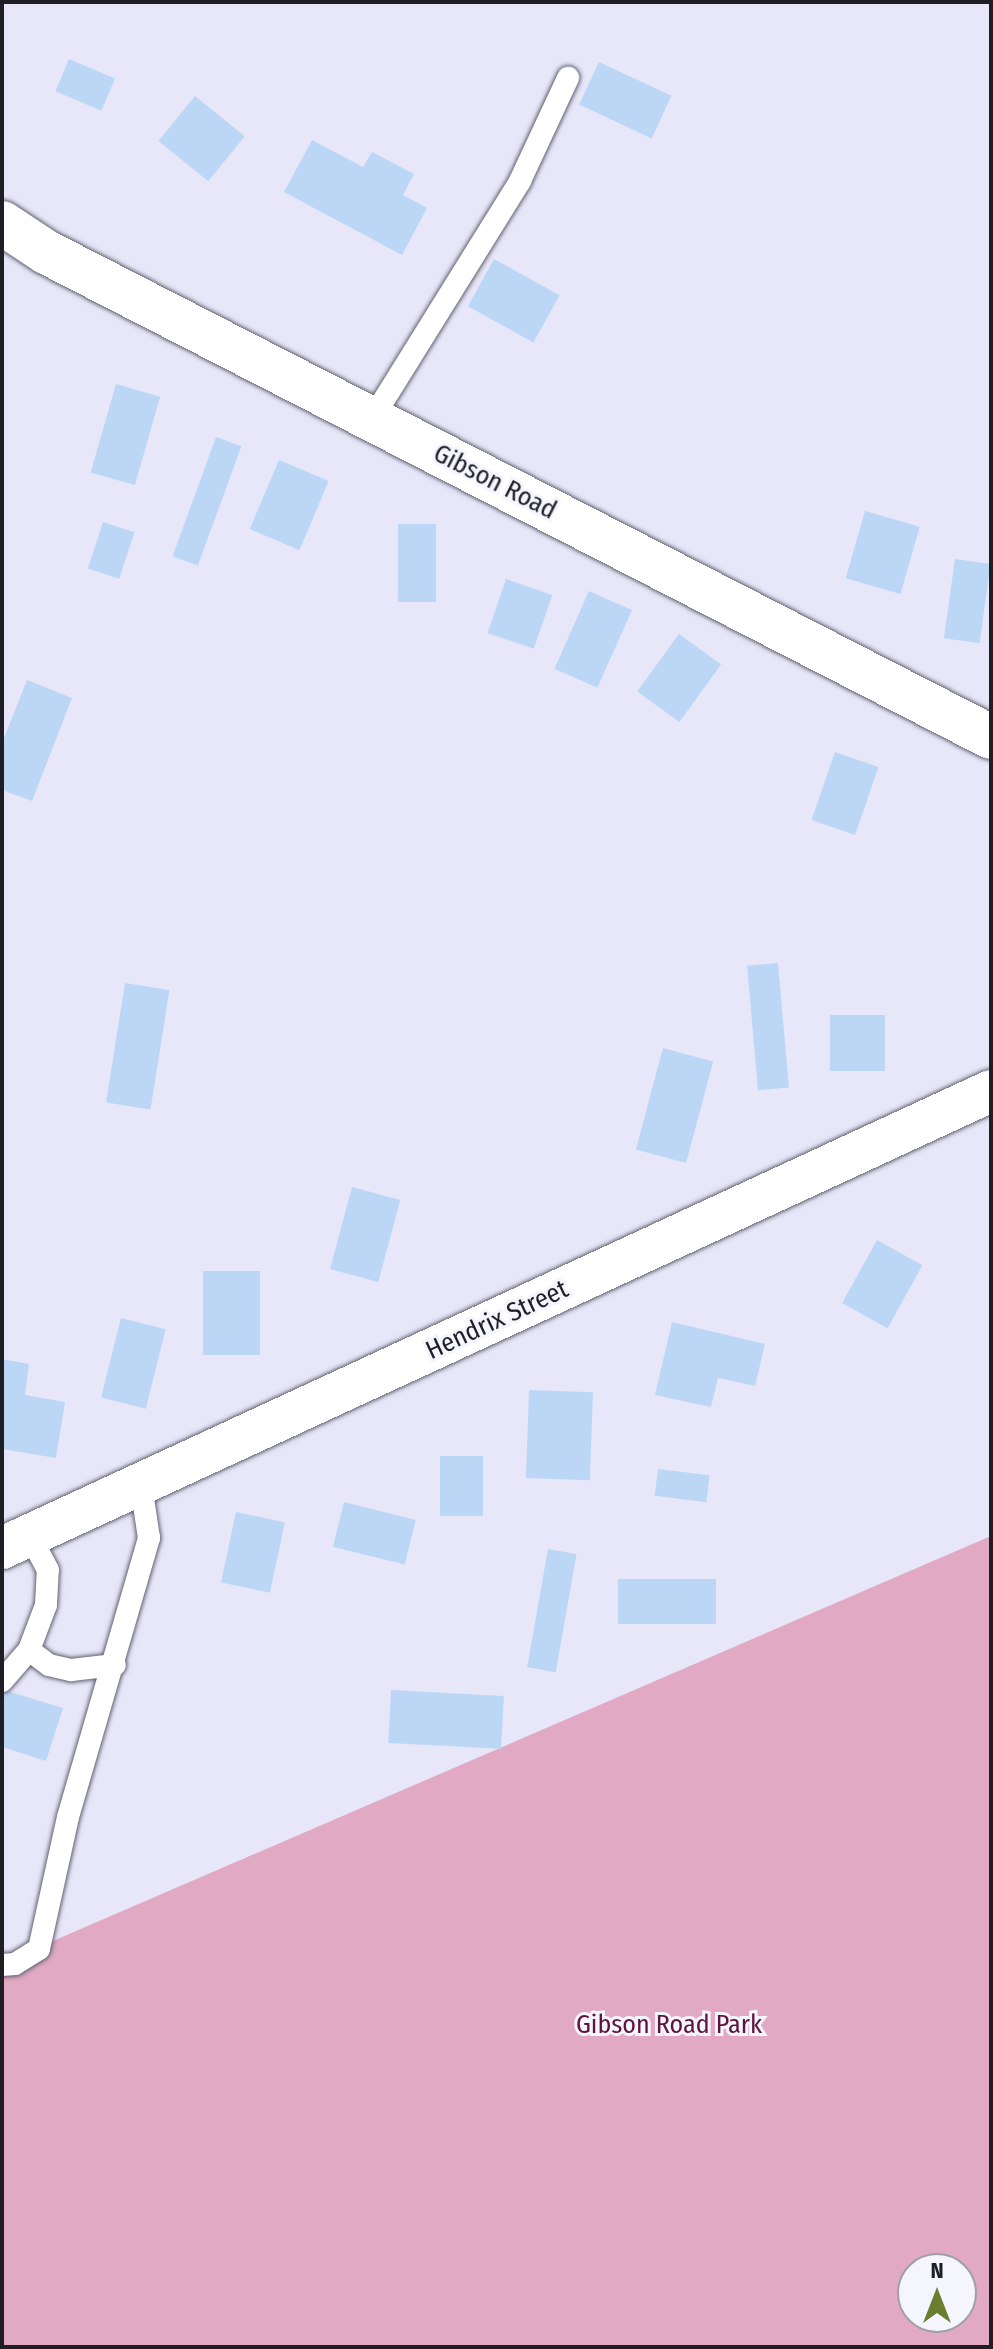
<!DOCTYPE html>
<style>
body{margin:0}
#map{position:relative;width:993px;height:2349px;overflow:hidden;background:#e7e7f9;font-family:"Fira Sans Condensed",sans-serif}
div>[style]{position:absolute}
.green>*{inset:0;background:#e1a9c3}
.building>*{inset:0;background:#bcd7f6;transform-origin:0 0}
.roads{filter:drop-shadow(0 0 2px #616171) drop-shadow(0 0 2px #616171)}
.service>*{height:22px;margin:-11px;padding:0 11px;transform-origin:11px;border-radius:11px;background:#fff}
.minor>*{height:42px;margin:-21px;padding:0 21px;transform-origin:21px;border-radius:21px;background:#fff}
.tertiary>*{height:44px;margin:-22px;padding:0 22px;transform-origin:22px;border-radius:22px;background:#fff}
span{translate:-50% -50%;white-space:nowrap;text-align:center;line-height:1.15;-webkit-text-stroke:6px #f5f6fd;paint-order:stroke}
.street-label{font-size:26px;color:#1e1e24}
.park-label{font-size:26px;color:#5f123f}
.frame{position:absolute;inset:0;border:4px solid #1e1e24;pointer-events:none}
.north{position:absolute;left:897px;top:2253px;width:80px;height:80px;box-sizing:border-box;background:#f5f6fd;border:2px solid #9fa0a6;border-radius:50%;rotate:0deg;font-size:22px;font-weight:700;line-height:32px;text-align:center;color:#1e1e24}
.north::after{content:'';display:block;margin:auto;width:28px;height:36px;background:#697e2e;clip-path:polygon(50% 0,100% 100%,50% 72%,0 100%)}
</style>
<div id="map">
<div class="green">
<i style="clip-path:polygon(evenodd,991px 1536px,991px 2347px,2px 2347px,2px 1963px,991px 1536px,913px 2269px,961px 2269px,961px 2317px,913px 2317px,913px 2269px)"></i>
</div>
<div class="building">
<i style="left:69px;top:59px;width:50px;height:35px;rotate:23deg"></i>
<i style="left:599px;top:62px;width:80px;height:47px;rotate:25deg"></i>
<i style="left:195px;top:96px;width:64px;height:58px;rotate:39deg"></i>
<i style="clip-path:polygon(312px 140px,363px 167px,372px 152px,414px 174px,403px 195px,427px 208px,402px 255px,284px 192px)"></i>
<i style="left:494px;top:259px;width:75px;height:54px;rotate:29deg"></i>
<i style="left:116px;top:384px;width:46px;height:92px;rotate:16deg"></i>
<i style="left:216px;top:437px;width:27px;height:127px;rotate:20deg"></i>
<i style="left:279px;top:460px;width:54px;height:75px;rotate:23deg"></i>
<i style="left:865px;top:511px;width:57px;height:70px;rotate:16deg"></i>
<i style="left:103px;top:522px;width:33px;height:49px;rotate:18deg"></i>
<i style="left:398px;top:524px;width:38px;height:78px"></i>
<i style="left:955px;top:559px;width:36px;height:80px;rotate:8deg"></i>
<i style="left:506px;top:579px;width:49px;height:57px;rotate:19deg"></i>
<i style="left:589px;top:591px;width:47px;height:85px;rotate:24deg"></i>
<i style="left:679px;top:634px;width:52px;height:71px;rotate:36deg"></i>
<i style="clip-path:polygon(27px 680px,72px 698px,32px 801px,2px 790px,2px 743px)"></i>
<i style="left:835px;top:752px;width:46px;height:72px;rotate:19deg"></i>
<i style="left:778px;top:963px;width:125px;height:31px;rotate:85deg"></i>
<i style="left:125px;top:983px;width:45px;height:121px;rotate:9deg"></i>
<i style="left:830px;top:1015px;width:55px;height:56px"></i>
<i style="left:663px;top:1048px;width:52px;height:105px;rotate:15deg"></i>
<i style="left:352px;top:1187px;width:50px;height:85px;rotate:15deg"></i>
<i style="left:877px;top:1240px;width:52px;height:72px;rotate:29deg"></i>
<i style="left:203px;top:1271px;width:57px;height:84px"></i>
<i style="left:121px;top:1318px;width:46px;height:82px;rotate:14deg"></i>
<i style="clip-path:polygon(672px 1322px,765px 1344px,755px 1386px,718px 1378px,711px 1407px,655px 1395px)"></i>
<i style="clip-path:polygon(2px 1359px,29px 1364px,25px 1395px,65px 1402px,56px 1458px,2px 1449px)"></i>
<i style="left:529px;top:1390px;width:64px;height:88px;rotate:2deg"></i>
<i style="left:440px;top:1456px;width:43px;height:60px"></i>
<i style="left:658px;top:1469px;width:52px;height:27px;rotate:7deg"></i>
<i style="left:344px;top:1502px;width:74px;height:46px;rotate:14deg"></i>
<i style="left:236px;top:1512px;width:50px;height:72px;rotate:12deg"></i>
<i style="left:548px;top:1549px;width:29px;height:120px;rotate:10deg"></i>
<i style="left:618px;top:1579px;width:98px;height:45px"></i>
<i style="clip-path:polygon(4px 1690px,63px 1708px,46px 1761px,2px 1747px)"></i>
<i style="left:391px;top:1690px;width:113px;height:53px;rotate:3deg"></i>
</div>
<div class="roads">
<div class="service">
<i style="left:372px;top:419px;width:280px;rotate:-58.1deg"></i>
<i style="left:520px;top:181px;width:114px;rotate:-65deg"></i>
<i style="left:29px;top:1650px;width:25px;rotate:37deg"></i>
<i style="left:49px;top:1665px;width:23px;rotate:13deg"></i>
<i style="left:71px;top:1670px;width:44px;rotate:-6.5deg"></i>
<i style="left:2px;top:1681px;width:41px;rotate:-48.9deg"></i>
<i style="left:29px;top:1650px;width:48px;rotate:-69.3deg"></i>
<i style="left:46px;top:1605px;width:35px;rotate:-87deg"></i>
<i style="left:48px;top:1570px;width:40px;rotate:-118deg"></i>
<i style="left:2px;top:1965px;width:13px;rotate:-4deg"></i>
<i style="left:15px;top:1964px;width:28px;rotate:-32deg"></i>
<i style="left:39px;top:1949px;width:135px;rotate:-77.6deg"></i>
<i style="left:68px;top:1817px;width:291px;rotate:-73.8deg"></i>
<i style="left:149px;top:1538px;width:54px;rotate:-98.6deg"></i>
</div>
<div class="minor">
<i style="left:2px;top:1548px;width:1089px;rotate:-24.8deg"></i>
</div>
<div class="tertiary">
<i style="left:2px;top:223px;width:53px;rotate:33.4deg"></i>
<i style="left:46px;top:252px;width:1062px;rotate:27.17deg"></i>
</div>
</div>
<div class="street-label">
<span style="left:495px;top:482px;rotate:27deg">Gibson Road</span>
<span style="left:497px;top:1320px;rotate:-25deg">Hendrix Street</span>
</div>
<div class="park-label">
<span style="left:669px;top:2025px">Gibson Road Park</span>
</div>
<div class="frame"></div>
<div class="north">N</div>
</div>
